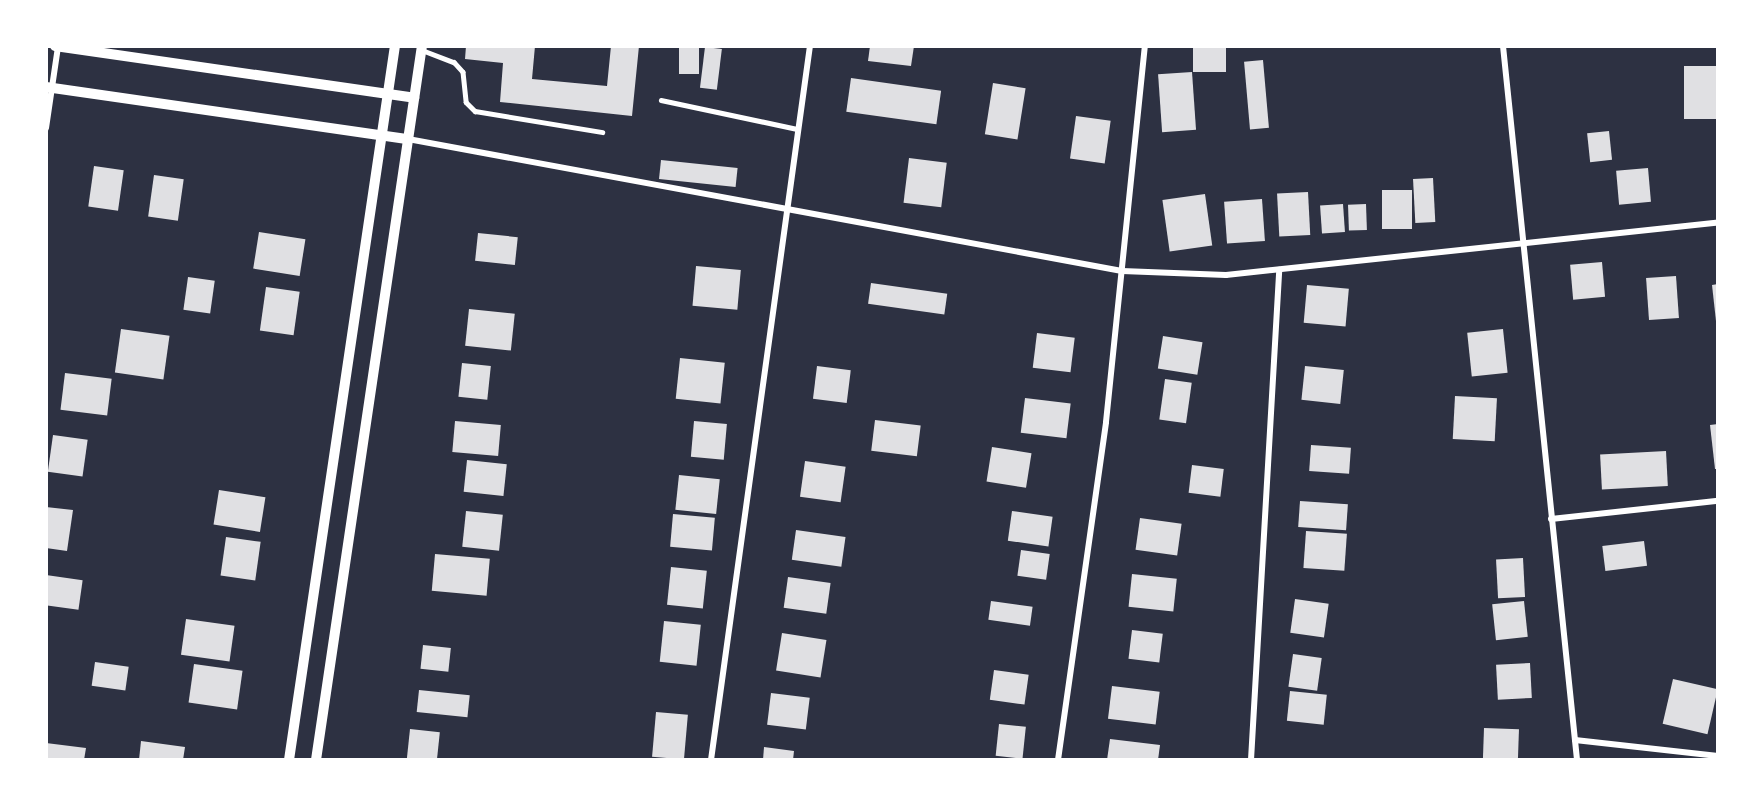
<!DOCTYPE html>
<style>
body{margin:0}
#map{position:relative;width:1764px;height:806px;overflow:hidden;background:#2d3142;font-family:"Nunito Sans",sans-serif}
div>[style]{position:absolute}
.building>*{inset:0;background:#e0e0e3;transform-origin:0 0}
.service>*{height:4.5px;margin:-2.25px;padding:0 2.25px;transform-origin:2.25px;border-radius:2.25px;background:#fff}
.minor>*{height:6px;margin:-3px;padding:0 3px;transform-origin:3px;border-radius:3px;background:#fff}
.tertiary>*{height:10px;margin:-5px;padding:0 5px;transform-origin:5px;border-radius:5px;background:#fff}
span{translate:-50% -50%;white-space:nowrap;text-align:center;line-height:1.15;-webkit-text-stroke:4.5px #fff;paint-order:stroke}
.frame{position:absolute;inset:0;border:48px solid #fff;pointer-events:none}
</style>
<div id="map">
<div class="building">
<i style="clip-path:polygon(466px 46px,535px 46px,532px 79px,607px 86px,611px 46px,639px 46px,632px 116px,500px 102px,503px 63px,465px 59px)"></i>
<i style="left:679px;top:46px;width:20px;height:28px"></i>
<i style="clip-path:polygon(870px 46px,914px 46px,911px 66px,868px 61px)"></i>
<i style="left:1193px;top:46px;width:33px;height:26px"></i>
<i style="left:705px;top:47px;width:17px;height:41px;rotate:7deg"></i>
<i style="left:1263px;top:60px;width:68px;height:19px;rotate:85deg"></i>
<i style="left:1718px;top:66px;width:53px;height:34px;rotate:90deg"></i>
<i style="left:1192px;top:72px;width:58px;height:34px;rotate:86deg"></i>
<i style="left:851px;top:78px;width:91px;height:34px;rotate:8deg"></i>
<i style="left:993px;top:83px;width:33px;height:52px;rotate:9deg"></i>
<i style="left:1076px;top:116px;width:35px;height:43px;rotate:8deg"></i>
<i style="left:1609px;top:131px;width:29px;height:22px;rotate:84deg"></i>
<i style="left:909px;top:158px;width:38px;height:45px;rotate:7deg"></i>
<i style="left:661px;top:160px;width:77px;height:19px;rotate:6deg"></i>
<i style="left:94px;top:166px;width:30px;height:41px;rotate:8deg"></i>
<i style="left:1648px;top:168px;width:34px;height:32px;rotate:85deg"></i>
<i style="left:154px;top:175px;width:30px;height:42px;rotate:8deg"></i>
<i style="left:1433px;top:178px;width:44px;height:20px;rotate:87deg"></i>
<i style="left:1382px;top:190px;width:30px;height:39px"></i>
<i style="left:1308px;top:192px;width:43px;height:31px;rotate:87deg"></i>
<i style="left:1205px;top:194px;width:52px;height:43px;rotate:82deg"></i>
<i style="left:1262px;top:199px;width:42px;height:38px;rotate:86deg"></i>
<i style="left:1343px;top:204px;width:28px;height:23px;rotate:86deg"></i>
<i style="left:1366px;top:204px;width:26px;height:18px;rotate:88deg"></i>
<i style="left:259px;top:232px;width:47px;height:37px;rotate:9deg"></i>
<i style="left:478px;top:233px;width:40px;height:28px;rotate:6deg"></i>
<i style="left:1602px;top:262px;width:35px;height:32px;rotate:85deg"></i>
<i style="left:696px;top:266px;width:45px;height:40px;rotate:5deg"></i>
<i style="left:1676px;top:276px;width:42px;height:30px;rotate:86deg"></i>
<i style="left:188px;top:277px;width:27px;height:33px;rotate:8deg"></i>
<i style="left:871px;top:283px;width:77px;height:21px;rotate:8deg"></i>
<i style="clip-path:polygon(1718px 284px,1718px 321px,1716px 321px,1712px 285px)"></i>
<i style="left:1307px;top:285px;width:42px;height:38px;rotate:5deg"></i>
<i style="left:266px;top:287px;width:34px;height:44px;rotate:8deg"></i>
<i style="left:469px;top:309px;width:46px;height:37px;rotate:6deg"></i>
<i style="left:121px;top:329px;width:49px;height:44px;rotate:8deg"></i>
<i style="left:1503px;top:329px;width:44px;height:36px;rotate:84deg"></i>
<i style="left:1037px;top:333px;width:38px;height:35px;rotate:7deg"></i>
<i style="left:1163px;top:336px;width:40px;height:33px;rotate:9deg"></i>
<i style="left:680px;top:358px;width:45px;height:41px;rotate:6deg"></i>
<i style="left:462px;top:363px;width:29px;height:34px;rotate:6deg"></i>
<i style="left:817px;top:366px;width:34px;height:33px;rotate:7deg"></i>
<i style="left:1305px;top:366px;width:39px;height:34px;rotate:6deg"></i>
<i style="left:65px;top:373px;width:47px;height:37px;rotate:7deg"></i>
<i style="left:1165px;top:379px;width:27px;height:41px;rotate:8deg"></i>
<i style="left:1455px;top:396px;width:42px;height:43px;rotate:3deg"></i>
<i style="left:1025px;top:398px;width:46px;height:35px;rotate:7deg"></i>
<i style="left:875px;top:420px;width:46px;height:31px;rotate:7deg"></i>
<i style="left:455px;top:421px;width:46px;height:31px;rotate:5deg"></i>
<i style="left:694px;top:421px;width:33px;height:36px;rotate:5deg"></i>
<i style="clip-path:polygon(1718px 424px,1718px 469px,1715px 469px,1710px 425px)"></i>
<i style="left:53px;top:435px;width:35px;height:37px;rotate:8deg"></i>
<i style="left:1311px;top:445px;width:40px;height:26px;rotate:4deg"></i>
<i style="left:992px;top:447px;width:40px;height:35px;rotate:9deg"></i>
<i style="left:1666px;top:451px;width:35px;height:66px;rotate:87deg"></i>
<i style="left:467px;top:460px;width:40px;height:32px;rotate:6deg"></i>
<i style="left:805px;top:461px;width:41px;height:36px;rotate:8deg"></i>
<i style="left:1192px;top:465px;width:32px;height:28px;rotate:7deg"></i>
<i style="left:679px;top:475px;width:41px;height:35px;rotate:6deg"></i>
<i style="left:219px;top:490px;width:47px;height:35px;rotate:9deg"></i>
<i style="left:1300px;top:501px;width:48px;height:26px;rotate:4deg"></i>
<i style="clip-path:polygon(46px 507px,73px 510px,67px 551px,46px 548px)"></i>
<i style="left:466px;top:511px;width:37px;height:36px;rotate:6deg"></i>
<i style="left:1012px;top:511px;width:41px;height:30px;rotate:8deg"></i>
<i style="left:673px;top:514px;width:42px;height:33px;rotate:5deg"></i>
<i style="left:1140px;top:518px;width:42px;height:32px;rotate:8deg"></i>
<i style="left:796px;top:530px;width:50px;height:30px;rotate:8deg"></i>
<i style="left:1306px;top:531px;width:41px;height:37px;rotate:4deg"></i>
<i style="left:226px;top:537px;width:35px;height:39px;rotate:8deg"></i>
<i style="left:1644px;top:541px;width:25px;height:42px;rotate:83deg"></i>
<i style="left:1021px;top:550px;width:29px;height:26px;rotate:8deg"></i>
<i style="left:435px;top:554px;width:55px;height:37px;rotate:5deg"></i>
<i style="left:1523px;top:558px;width:39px;height:27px;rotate:87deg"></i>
<i style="left:671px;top:567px;width:36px;height:38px;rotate:6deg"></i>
<i style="left:1132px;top:574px;width:45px;height:33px;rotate:6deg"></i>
<i style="left:46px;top:575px;width:37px;height:30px;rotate:8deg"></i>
<i style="left:788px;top:577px;width:43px;height:31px;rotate:8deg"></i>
<i style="left:1295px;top:599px;width:34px;height:34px;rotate:8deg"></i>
<i style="left:991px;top:601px;width:42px;height:19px;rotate:8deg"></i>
<i style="left:1524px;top:601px;width:36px;height:32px;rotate:84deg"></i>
<i style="left:186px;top:619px;width:49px;height:36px;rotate:8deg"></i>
<i style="left:664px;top:621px;width:37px;height:41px;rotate:6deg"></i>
<i style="left:1132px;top:630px;width:31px;height:29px;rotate:7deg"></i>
<i style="left:782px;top:633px;width:45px;height:38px;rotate:9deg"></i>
<i style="left:423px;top:645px;width:28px;height:24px;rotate:6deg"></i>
<i style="left:1293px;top:654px;width:29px;height:33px;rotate:8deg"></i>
<i style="left:95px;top:662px;width:34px;height:24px;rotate:8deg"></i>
<i style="left:1530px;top:663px;width:35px;height:34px;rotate:87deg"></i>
<i style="left:194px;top:664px;width:49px;height:39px;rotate:8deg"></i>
<i style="left:994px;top:670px;width:35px;height:30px;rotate:8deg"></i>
<i style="left:1673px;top:679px;width:46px;height:46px;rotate:13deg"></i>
<i style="left:1112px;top:686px;width:48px;height:33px;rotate:7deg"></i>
<i style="left:419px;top:690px;width:51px;height:22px;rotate:6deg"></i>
<i style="left:1290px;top:691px;width:37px;height:30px;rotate:6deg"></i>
<i style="left:771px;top:693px;width:39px;height:32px;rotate:7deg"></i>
<i style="left:656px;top:712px;width:32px;height:45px;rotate:5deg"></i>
<i style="left:999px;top:724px;width:27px;height:32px;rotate:6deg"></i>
<i style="left:1484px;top:728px;width:35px;height:32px;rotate:2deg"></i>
<i style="left:410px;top:729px;width:30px;height:31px;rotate:6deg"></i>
<i style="clip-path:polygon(1110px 739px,1160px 745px,1158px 760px,1107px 760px)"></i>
<i style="clip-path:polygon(141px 741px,185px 747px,183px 760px,139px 760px)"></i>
<i style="clip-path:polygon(46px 743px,86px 748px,84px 760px,46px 760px)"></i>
<i style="clip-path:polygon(764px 747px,794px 751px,793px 760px,763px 760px)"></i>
</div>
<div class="service">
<i style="left:422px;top:50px;width:34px;rotate:21deg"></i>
<i style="left:454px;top:62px;width:13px;rotate:48deg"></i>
<i style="left:463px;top:72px;width:30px;rotate:84deg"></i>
<i style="left:466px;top:102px;width:13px;rotate:45deg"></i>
<i style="left:475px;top:111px;width:129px;rotate:9.4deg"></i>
<i style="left:661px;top:100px;width:140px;rotate:12deg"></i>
</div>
<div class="minor">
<i style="left:1503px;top:46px;width:718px;rotate:84.08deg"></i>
<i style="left:46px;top:128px;width:82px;rotate:-81.6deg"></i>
<i style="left:408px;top:139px;width:726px;rotate:10.47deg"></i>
<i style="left:1122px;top:271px;width:104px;rotate:2.2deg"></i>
<i style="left:1226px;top:275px;width:495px;rotate:-6.1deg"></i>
<i style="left:1551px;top:519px;width:168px;rotate:-6.2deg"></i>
<i style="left:1575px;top:740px;width:144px;rotate:6.4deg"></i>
<i style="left:711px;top:760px;width:721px;rotate:-82.11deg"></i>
<i style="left:1058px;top:760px;width:341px;rotate:-81.9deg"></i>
<i style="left:1106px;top:422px;width:378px;rotate:-84.1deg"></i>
<i style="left:1251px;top:760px;width:491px;rotate:-86.7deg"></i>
</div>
<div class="tertiary">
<i style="left:55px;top:46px;width:363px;rotate:8.2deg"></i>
<i style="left:46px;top:87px;width:366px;rotate:8.2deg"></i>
<i style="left:289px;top:760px;width:722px;rotate:-81.56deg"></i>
<i style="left:316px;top:760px;width:722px;rotate:-81.56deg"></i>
</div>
<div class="frame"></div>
</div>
